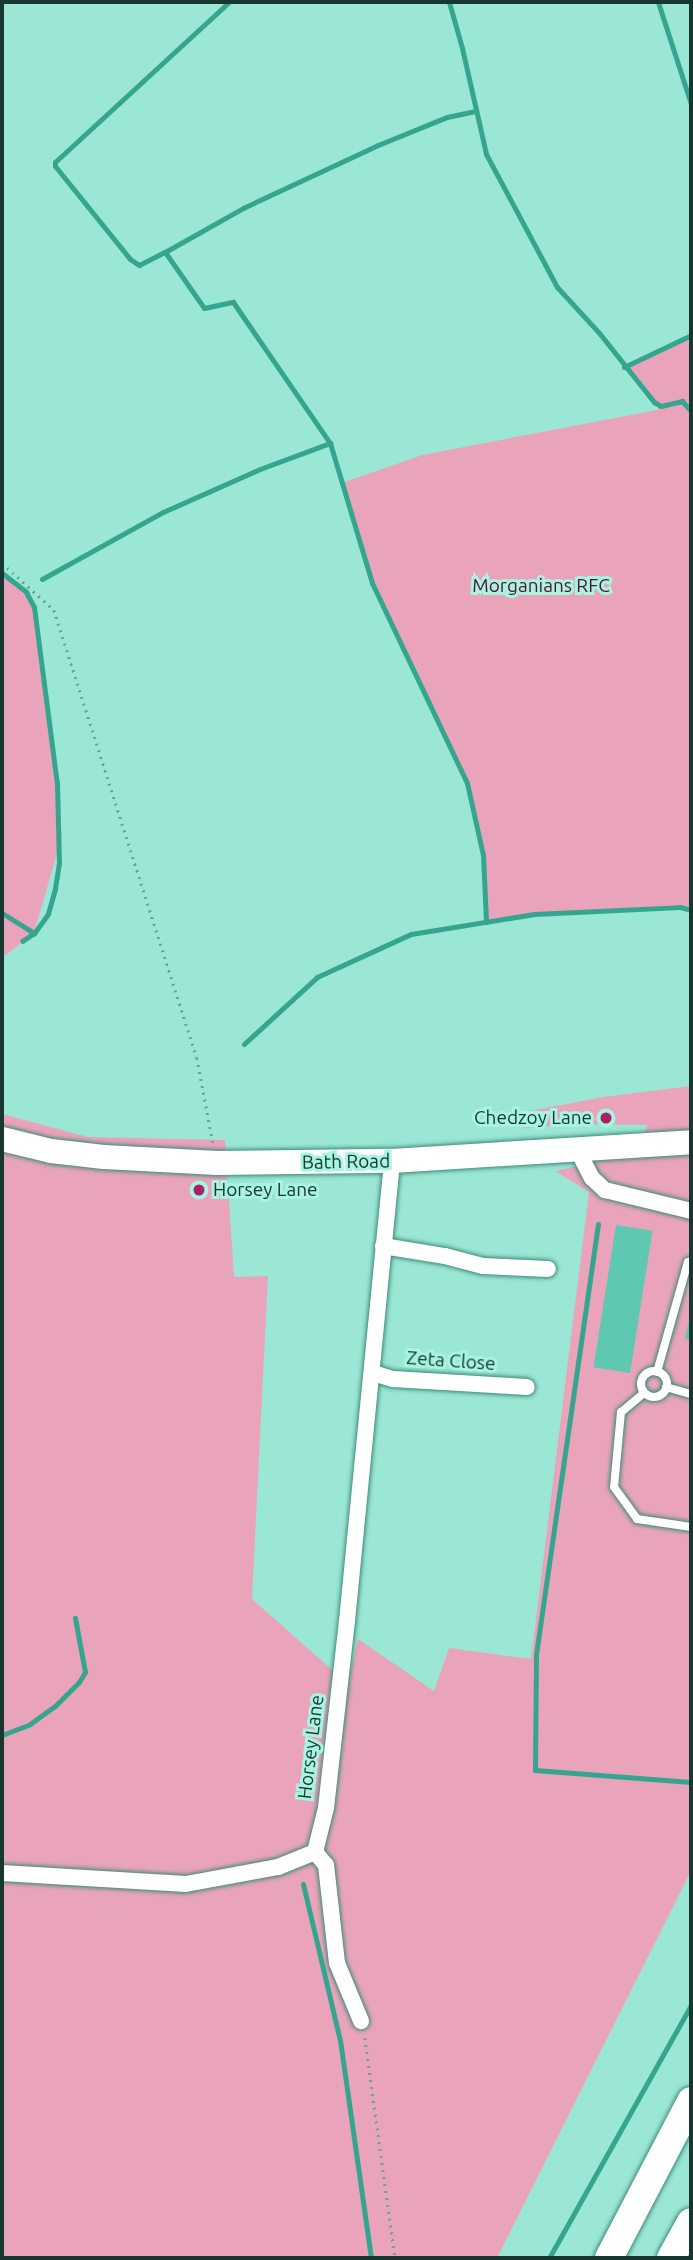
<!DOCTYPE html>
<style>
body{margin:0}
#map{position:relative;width:693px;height:2260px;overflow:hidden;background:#9be7d5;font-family:Ubuntu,sans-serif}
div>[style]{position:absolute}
.green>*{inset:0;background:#e9a4bb}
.stream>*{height:5px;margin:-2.5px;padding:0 2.5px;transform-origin:2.5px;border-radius:2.5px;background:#35a590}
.building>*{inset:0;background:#5ec8b2;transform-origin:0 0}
.path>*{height:2.5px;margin-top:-1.25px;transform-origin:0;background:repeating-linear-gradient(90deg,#69a496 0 2px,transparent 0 7px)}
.roads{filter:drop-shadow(0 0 2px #3f8b7b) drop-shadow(0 0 2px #3f8b7b)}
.lane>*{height:8px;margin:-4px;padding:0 4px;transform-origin:4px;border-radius:4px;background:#fff}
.lane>.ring{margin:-4px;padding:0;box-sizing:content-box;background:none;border:8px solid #fff;border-radius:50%}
.street>*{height:16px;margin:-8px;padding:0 8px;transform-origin:8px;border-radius:8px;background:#fff}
.primary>*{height:24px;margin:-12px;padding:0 12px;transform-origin:12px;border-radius:12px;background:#fff}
.highway>*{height:28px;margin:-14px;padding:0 14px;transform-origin:14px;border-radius:14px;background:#fff}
.dots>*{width:19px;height:19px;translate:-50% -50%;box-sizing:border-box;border:4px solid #a8f4e2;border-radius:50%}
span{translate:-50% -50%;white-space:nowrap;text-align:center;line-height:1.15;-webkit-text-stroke:6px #a8f4e2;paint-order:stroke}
.park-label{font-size:19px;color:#581031}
.poi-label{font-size:19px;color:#173730}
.right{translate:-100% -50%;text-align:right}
.left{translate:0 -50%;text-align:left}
.street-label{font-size:19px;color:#173730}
.frame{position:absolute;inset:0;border:4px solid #173730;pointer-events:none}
</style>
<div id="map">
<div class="green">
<i style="clip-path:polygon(691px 335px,691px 910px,680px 907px,534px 914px,486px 922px,483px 855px,467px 783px,372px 583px,342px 483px,422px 455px,657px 410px,661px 406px,624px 367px)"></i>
<i style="clip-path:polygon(2px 574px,26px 592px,34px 607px,62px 836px,34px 933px,2px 958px)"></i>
<i style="clip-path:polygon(691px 1086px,691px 1871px,497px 2258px,2px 2258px,2px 1114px,88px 1137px,225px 1140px,234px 1277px,268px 1276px,252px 1599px,348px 1684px,358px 1639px,434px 1691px,449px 1648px,531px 1659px,589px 1192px,555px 1171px,631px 1154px,648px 1125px,577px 1124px,523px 1128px,520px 1113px,603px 1097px)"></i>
</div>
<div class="stream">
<i style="left:229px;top:2px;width:236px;rotate:137.4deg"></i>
<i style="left:55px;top:162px;width:4px;rotate:90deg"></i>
<i style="left:55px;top:166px;width:119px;rotate:51.1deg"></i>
<i style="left:130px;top:259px;width:11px;rotate:34deg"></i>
<i style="left:139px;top:265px;width:29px;rotate:-27deg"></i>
<i style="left:165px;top:252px;width:68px;rotate:55.1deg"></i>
<i style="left:204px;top:308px;width:30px;rotate:-12deg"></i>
<i style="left:233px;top:302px;width:171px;rotate:55.5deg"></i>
<i style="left:330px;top:443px;width:146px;rotate:73.3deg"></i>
<i style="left:372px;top:583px;width:221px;rotate:64.6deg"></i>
<i style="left:467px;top:783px;width:74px;rotate:77.5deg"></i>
<i style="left:483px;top:855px;width:67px;rotate:87.4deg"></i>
<i style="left:449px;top:2px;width:48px;rotate:74.2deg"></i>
<i style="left:462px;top:48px;width:109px;rotate:77.2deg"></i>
<i style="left:486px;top:154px;width:151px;rotate:61.9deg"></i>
<i style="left:557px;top:287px;width:64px;rotate:47.5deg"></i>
<i style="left:600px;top:334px;width:87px;rotate:51.5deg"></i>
<i style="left:654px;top:402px;width:8px;rotate:30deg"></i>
<i style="left:661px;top:406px;width:22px;rotate:-13deg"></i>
<i style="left:682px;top:401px;width:13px;rotate:48deg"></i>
<i style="left:658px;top:2px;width:107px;rotate:72.1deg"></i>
<i style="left:165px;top:252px;width:90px;rotate:-29.4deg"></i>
<i style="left:243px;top:208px;width:149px;rotate:-25deg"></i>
<i style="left:378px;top:145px;width:74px;rotate:-22.1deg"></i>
<i style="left:447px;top:117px;width:30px;rotate:-12deg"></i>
<i style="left:624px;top:367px;width:74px;rotate:-25.5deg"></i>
<i style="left:2px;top:573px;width:31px;rotate:38deg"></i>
<i style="left:26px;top:592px;width:17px;rotate:62deg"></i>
<i style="left:34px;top:607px;width:177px;rotate:82.6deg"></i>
<i style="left:57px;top:783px;width:80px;rotate:88.6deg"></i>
<i style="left:59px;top:863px;width:26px;rotate:99deg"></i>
<i style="left:55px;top:889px;width:26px;rotate:106deg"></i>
<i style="left:48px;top:914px;width:24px;rotate:126deg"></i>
<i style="left:42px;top:579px;width:138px;rotate:-29deg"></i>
<i style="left:163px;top:512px;width:106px;rotate:-23.9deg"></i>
<i style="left:260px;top:469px;width:75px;rotate:-20.4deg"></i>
<i style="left:2px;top:913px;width:38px;rotate:32deg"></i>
<i style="left:34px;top:933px;width:14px;rotate:146deg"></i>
<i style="left:244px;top:1044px;width:99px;rotate:-42.5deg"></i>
<i style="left:317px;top:977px;width:103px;rotate:-24.6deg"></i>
<i style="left:411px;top:934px;width:125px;rotate:-9.2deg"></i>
<i style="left:534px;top:914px;width:146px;rotate:-2.7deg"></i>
<i style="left:680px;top:907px;width:11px;rotate:15deg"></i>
<i style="left:598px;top:1224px;width:435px;rotate:98.2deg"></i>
<i style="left:536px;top:1655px;width:115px;rotate:90.5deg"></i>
<i style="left:535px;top:1770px;width:156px;rotate:4.4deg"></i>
<i style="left:2px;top:1735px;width:30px;rotate:-21deg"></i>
<i style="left:30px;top:1724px;width:31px;rotate:-36deg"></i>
<i style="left:55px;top:1706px;width:34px;rotate:-45deg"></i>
<i style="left:79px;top:1682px;width:12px;rotate:-59deg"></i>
<i style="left:85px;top:1672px;width:55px;rotate:-100.5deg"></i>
<i style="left:303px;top:1884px;width:160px;rotate:76.7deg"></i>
<i style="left:340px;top:2040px;width:220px;rotate:81.9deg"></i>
<i style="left:549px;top:2258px;width:290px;rotate:-60.7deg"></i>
</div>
<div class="building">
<i style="left:616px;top:1225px;width:37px;height:144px;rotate:9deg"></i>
<i style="clip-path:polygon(690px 1316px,691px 1316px,691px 1340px,685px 1339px)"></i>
</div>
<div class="path">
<i style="left:2px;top:563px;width:70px;rotate:42.1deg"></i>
<i style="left:54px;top:610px;width:470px;rotate:72.3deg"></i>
<i style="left:197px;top:1058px;width:86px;rotate:79.3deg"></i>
<i style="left:365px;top:2038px;width:222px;rotate:82.2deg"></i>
</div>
<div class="roads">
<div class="lane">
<i class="ring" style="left:641px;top:1371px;width:18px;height:18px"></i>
<i style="left:657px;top:1372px;width:114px;rotate:-74.3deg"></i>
<i style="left:688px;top:1262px;width:3px;rotate:-18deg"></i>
<i style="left:666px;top:1387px;width:26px;rotate:16deg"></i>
<i style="left:644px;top:1393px;width:30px;rotate:140deg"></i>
<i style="left:621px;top:1412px;width:75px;rotate:95.3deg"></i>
<i style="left:614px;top:1487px;width:39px;rotate:54deg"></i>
<i style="left:637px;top:1519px;width:55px;rotate:8.4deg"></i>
</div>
<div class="street">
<i style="left:576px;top:1147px;width:35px;rotate:63deg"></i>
<i style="left:592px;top:1178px;width:18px;rotate:43deg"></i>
<i style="left:605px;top:1190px;width:89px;rotate:13.7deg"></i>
<i style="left:383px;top:1246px;width:63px;rotate:9.2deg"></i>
<i style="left:445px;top:1256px;width:39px;rotate:15deg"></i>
<i style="left:483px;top:1266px;width:65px;rotate:2.6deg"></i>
<i style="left:373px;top:1373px;width:21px;rotate:17deg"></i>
<i style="left:393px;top:1379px;width:134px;rotate:3.4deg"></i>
<i style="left:315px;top:1852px;width:17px;rotate:50deg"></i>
<i style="left:326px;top:1865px;width:99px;rotate:83.6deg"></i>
<i style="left:337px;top:1963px;width:63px;rotate:67.5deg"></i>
<i style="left:2px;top:1873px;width:184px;rotate:3.4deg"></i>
<i style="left:186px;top:1884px;width:94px;rotate:-10.5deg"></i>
<i style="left:278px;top:1867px;width:40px;rotate:-22deg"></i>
<i style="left:315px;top:1852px;width:45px;rotate:-76deg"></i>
<i style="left:326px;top:1808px;width:188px;rotate:-83.6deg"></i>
<i style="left:347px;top:1621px;width:462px;rotate:-84.4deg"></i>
</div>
<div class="primary">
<i style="left:2px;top:1139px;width:50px;rotate:13.8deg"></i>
<i style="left:51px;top:1151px;width:53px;rotate:6.5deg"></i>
<i style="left:104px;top:1157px;width:113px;rotate:3deg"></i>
<i style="left:217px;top:1163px;width:175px;rotate:-0.7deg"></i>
<i style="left:392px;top:1161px;width:300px;rotate:-3.6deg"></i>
</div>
<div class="highway">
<i style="left:609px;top:2258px;width:177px;rotate:-62.4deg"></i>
<i style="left:671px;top:2258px;width:41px;rotate:-60.9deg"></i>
</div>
</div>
<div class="dots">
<i style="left:606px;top:1118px;background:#ab2163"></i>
<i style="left:199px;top:1190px;background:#ab2163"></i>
</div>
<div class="park-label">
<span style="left:541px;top:586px">Morganians RFC</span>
</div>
<div class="poi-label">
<span class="right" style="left:592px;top:1118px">Chedzoy Lane</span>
<span class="left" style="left:213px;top:1190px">Horsey Lane</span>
</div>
<div class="street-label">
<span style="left:346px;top:1162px;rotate:-1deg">Bath Road</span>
<span style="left:451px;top:1361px;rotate:4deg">Zeta Close</span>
<span style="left:311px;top:1747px;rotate:-83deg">Horsey Lane</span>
</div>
<div class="frame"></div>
</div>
